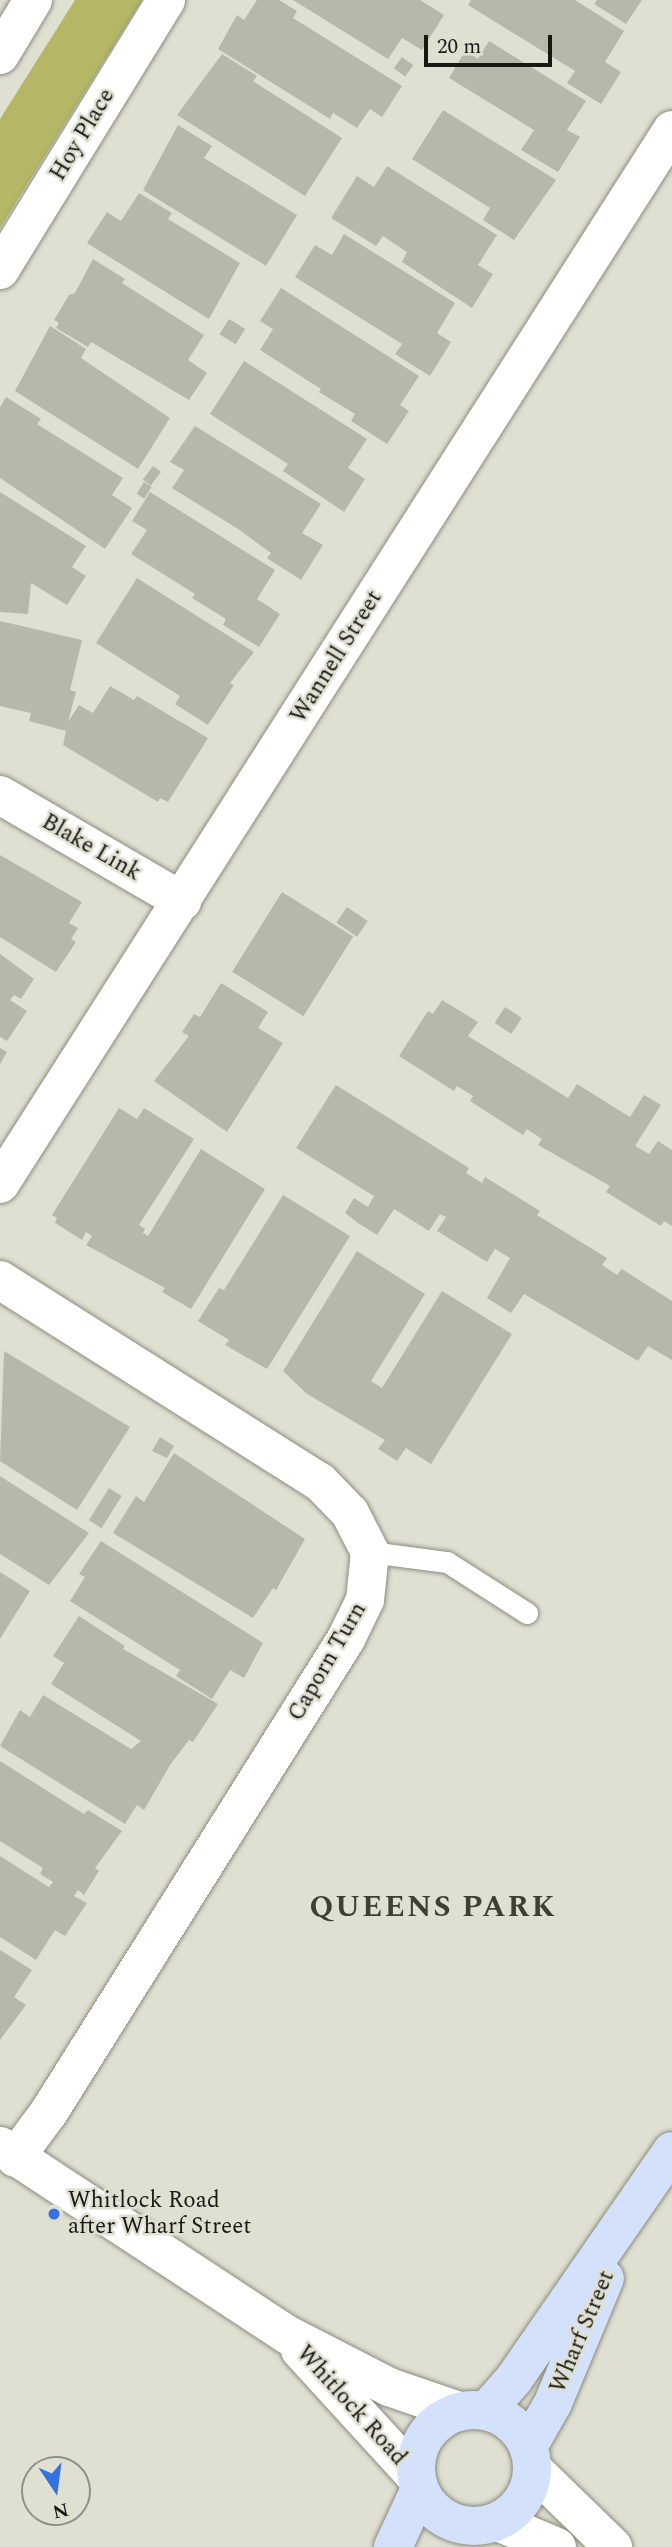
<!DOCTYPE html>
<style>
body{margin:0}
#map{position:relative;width:672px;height:2547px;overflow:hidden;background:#dfe0d2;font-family:Spectral,serif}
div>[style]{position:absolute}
.green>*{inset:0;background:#b5b766}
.building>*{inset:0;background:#b7b8aa;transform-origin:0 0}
.roads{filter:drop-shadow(0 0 2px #8b8c7f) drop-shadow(0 0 2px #8b8c7f)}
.lane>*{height:21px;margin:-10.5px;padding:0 10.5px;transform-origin:10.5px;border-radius:10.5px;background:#fff}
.street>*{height:38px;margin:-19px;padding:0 19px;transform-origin:19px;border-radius:19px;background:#fff}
.secondary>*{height:38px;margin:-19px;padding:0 19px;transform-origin:19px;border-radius:19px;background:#d4e1fa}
.secondary>.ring{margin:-19px;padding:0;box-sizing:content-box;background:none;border:38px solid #d4e1fa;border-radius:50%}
.dots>*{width:19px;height:19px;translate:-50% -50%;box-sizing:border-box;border:4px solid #dfe0d2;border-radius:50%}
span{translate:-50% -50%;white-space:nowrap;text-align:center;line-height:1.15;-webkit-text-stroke:5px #dfe0d2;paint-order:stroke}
.street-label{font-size:23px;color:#181914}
.poi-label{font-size:23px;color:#181914}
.left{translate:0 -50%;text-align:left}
.district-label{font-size:30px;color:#3e3f33;font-weight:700;letter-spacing:2px}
.north{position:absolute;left:21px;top:2456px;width:70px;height:70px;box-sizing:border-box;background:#dfe0d2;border:2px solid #8f9086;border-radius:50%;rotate:167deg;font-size:19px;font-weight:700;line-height:28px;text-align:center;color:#181914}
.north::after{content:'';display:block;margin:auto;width:24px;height:32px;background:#3771e0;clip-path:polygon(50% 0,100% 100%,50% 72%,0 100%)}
.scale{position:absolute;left:424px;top:35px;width:128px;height:32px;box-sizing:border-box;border:4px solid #181914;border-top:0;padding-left:9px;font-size:21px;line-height:24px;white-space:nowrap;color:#181914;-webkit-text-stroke:5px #dfe0d2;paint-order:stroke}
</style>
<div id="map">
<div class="green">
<i style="clip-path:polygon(75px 0,142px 0,0 228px,0 119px)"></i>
</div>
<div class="building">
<i style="clip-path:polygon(257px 0,279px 0,297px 11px,293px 18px,402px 86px,382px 117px,370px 109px,357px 128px,333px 113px,330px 119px,218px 49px,237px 15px,244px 20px)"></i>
<i style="clip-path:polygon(293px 0,420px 0,444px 15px,422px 50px,402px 38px,388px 59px)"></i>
<i style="clip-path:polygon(471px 0,575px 0,624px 31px,605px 62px,621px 72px,601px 104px,567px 83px,575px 71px,468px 5px)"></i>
<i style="clip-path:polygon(597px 0,642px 0,626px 24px,594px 4px)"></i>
<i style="clip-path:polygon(489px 41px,586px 101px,567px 130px,580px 137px,558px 172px,521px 150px,534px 130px,449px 78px,465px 51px,478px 59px)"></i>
<i style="clip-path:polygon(222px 54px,257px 76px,253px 81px,342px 138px,305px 196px,177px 115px)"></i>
<i style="left:402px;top:57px;width:14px;height:14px;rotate:36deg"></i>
<i style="clip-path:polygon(443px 110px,556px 180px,514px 240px,483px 220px,490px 208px,412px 159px)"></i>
<i style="clip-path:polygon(178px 125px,212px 146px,204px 158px,297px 215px,266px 266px,143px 190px)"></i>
<i style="clip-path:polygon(387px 166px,497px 235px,478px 265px,493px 274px,472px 308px,402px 262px,407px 252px,383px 236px,376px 246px,331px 218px,357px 176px,374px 187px)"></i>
<i style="clip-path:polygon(139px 193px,172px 213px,168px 219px,240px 263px,209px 319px,87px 243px,107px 212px,121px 221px)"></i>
<i style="clip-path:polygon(344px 234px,455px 303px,437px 333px,451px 342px,430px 376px,395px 354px,402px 344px,295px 277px,315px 245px,332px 255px)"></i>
<i style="clip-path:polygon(93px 259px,125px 279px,122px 283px,204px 335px,188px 360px,207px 373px,189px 400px,91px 342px,88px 347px,56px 328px,59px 323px,54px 320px,69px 295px,75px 293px)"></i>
<i style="clip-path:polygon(281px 288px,419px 376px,400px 405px,409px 411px,387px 444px,351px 421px,355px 414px,319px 392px,321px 389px,260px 350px,273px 329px,260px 321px)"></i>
<i style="left:229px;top:319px;width:19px;height:18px;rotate:32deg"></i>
<i style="clip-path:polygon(50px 326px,86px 349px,81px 358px,170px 418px,138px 469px,15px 391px)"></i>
<i style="clip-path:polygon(244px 361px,367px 439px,348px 468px,365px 479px,344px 512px,283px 471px,288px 464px,210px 414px)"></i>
<i style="clip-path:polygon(6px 397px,41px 419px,37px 424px,123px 478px,112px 495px,132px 508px,105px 549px,0 478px,0 407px)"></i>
<i style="clip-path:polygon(195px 426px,321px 504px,302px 533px,323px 545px,301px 580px,267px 558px,271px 553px,238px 529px,172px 488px,184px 470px,170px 462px)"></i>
<i style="left:153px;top:466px;width:10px;height:17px;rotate:37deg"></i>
<i style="left:144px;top:482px;width:9px;height:14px;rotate:32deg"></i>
<i style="clip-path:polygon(0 492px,86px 546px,72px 567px,86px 576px,67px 605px,31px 583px,28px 614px,0 612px)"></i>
<i style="clip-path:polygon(150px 492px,275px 570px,257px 599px,280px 614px,259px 647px,223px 625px,226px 619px,192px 598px,195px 594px,131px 554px,147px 530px,132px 521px)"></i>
<i style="clip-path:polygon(137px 578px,254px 652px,230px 683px,234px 685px,208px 725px,175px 704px,180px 696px,96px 643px)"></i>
<i style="clip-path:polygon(0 621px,82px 640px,70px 690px,76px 692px,68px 722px,79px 705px,93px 713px,110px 686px,134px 700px,137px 696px,208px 738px,168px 802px,160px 798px,158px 802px,63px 745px,66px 731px,29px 721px,31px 713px,0 706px)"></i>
<i style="clip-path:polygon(0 855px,82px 902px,69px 923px,78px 928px,71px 939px,76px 942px,56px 972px,0 937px)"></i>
<i style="left:282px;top:892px;width:84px;height:94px;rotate:32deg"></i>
<i style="left:347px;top:907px;width:25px;height:19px;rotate:34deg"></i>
<i style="clip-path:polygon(0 954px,34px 979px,21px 999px,14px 995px,10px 1000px,27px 1011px,7px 1041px,0 1037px)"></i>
<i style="clip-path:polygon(221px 983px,268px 1012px,258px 1028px,283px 1043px,227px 1132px,154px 1081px,189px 1036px,182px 1032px,194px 1014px,200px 1017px)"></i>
<i style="clip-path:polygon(442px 1000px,478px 1022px,468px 1036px,568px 1098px,577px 1084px,630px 1117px,644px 1095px,661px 1105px,635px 1146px,649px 1154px,658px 1141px,672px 1150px,672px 1226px,664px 1221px,661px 1226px,606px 1192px,610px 1186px,538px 1145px,542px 1139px,527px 1129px,523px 1135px,470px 1101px,473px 1096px,457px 1086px,454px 1091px,399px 1056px,428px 1011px,433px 1014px)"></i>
<i style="left:505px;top:1007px;width:20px;height:19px;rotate:33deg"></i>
<i style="clip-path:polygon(0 1048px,7px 1052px,0 1064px)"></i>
<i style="clip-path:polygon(336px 1085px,469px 1168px,466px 1173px,482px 1183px,485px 1177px,540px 1211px,537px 1215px,607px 1258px,602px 1265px,617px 1275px,622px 1269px,672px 1301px,672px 1360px,648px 1346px,638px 1361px,524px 1294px,511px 1313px,487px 1298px,510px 1258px,495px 1249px,487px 1262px,437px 1231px,446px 1217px,440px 1214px,429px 1231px,394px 1209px,377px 1235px,358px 1223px,345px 1213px,354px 1198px,368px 1207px,374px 1196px,296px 1148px)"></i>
<i style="clip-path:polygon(119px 1108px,137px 1119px,144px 1108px,194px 1139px,139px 1225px,145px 1229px,143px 1233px,148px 1236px,201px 1149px,265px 1189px,191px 1309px,162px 1292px,165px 1288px,86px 1245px,92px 1236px,86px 1232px,82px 1240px,55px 1223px,57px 1218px,52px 1215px)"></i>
<i style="clip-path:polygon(283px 1195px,350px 1236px,267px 1369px,225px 1345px,229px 1340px,198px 1321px,219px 1288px,224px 1290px)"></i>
<i style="clip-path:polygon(357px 1251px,425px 1294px,371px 1381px,382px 1388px,442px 1291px,512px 1334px,431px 1464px,406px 1448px,397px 1461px,378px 1449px,385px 1440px,307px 1394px,283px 1371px)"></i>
<i style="clip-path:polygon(4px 1351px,130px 1427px,77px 1510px,0 1461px)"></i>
<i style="clip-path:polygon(160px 1437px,174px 1446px,167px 1458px,152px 1451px)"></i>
<i style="clip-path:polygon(174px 1453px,305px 1539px,276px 1590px,273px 1588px,253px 1618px,113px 1533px,136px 1496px,144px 1502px)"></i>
<i style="clip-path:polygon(0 1476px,89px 1533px,49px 1585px,0 1554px)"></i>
<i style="left:109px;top:1488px;width:15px;height:38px;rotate:32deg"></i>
<i style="clip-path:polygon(101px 1541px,263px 1643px,244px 1678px,230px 1670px,212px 1699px,176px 1676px,180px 1670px,70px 1601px,85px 1577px,79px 1574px)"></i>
<i style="clip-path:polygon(0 1572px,30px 1591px,0 1639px)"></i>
<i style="clip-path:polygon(79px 1616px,125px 1646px,123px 1649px,218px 1704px,193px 1742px,189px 1740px,170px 1765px,144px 1810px,137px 1805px,125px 1824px,0 1746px,20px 1710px,30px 1717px,43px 1695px,131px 1749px,141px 1741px,51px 1684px,64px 1663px,53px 1656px)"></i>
<i style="clip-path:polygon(0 1761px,84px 1814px,88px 1810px,122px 1831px,95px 1868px,99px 1871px,84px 1895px,78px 1890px,74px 1896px,87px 1903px,65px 1936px,55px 1930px,36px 1960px,0 1937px,0 1856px,49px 1887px,53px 1882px,40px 1874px,43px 1868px,0 1841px)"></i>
<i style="clip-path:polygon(0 1950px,32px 1970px,14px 1997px,26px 2005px,0 2040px)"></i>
</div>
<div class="roads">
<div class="lane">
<i style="left:370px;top:1552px;width:78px;rotate:7.4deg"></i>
<i style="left:447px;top:1562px;width:95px;rotate:32.5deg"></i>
</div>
<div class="street">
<i style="left:0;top:55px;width:64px;rotate:-59deg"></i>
<i style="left:0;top:270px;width:317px;rotate:-58.4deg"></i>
<i style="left:0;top:795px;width:211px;rotate:30.2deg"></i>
<i style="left:0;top:1184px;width:1250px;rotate:-57.48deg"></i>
<i style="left:0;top:1280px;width:378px;rotate:32.3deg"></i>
<i style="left:320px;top:1482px;width:43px;rotate:45.9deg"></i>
<i style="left:350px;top:1513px;width:44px;rotate:62.9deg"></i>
<i style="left:370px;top:1552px;width:48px;rotate:95.9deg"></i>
<i style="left:365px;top:1600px;width:43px;rotate:116deg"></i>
<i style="left:346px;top:1639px;width:559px;rotate:122.12deg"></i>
<i style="left:49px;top:2112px;width:57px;rotate:126.5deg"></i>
<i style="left:0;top:2146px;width:344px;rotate:33.3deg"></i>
<i style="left:288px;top:2335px;width:114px;rotate:27.2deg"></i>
<i style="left:389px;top:2387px;width:74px;rotate:18.9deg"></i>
<i style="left:300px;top:2350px;width:171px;rotate:47.6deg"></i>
<i style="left:533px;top:2469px;width:112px;rotate:44.3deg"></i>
<i style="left:498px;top:2522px;width:64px;rotate:23deg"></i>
</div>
<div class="secondary">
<i class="ring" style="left:416px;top:2410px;width:78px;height:78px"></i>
<i style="left:486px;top:2411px;width:43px;rotate:-48.8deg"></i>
<i style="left:514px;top:2379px;width:277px;rotate:-55.3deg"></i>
<i style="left:529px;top:2445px;width:48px;rotate:-60.3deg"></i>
<i style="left:553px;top:2403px;width:135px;rotate:-67.4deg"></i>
<i style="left:393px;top:2547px;width:62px;rotate:-65.1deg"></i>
</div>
</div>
<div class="dots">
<i style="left:54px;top:2214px;background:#3771e0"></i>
</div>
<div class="street-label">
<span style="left:83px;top:135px;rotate:-59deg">Hoy Place</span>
<span style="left:337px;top:657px;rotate:-58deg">Wannell Street</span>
<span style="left:91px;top:848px;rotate:30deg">Blake Link</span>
<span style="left:328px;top:1662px;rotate:-60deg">Caporn Turn</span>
<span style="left:583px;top:2332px;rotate:-67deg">Wharf Street</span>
<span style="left:351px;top:2406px;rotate:48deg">Whitlock Road</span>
</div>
<div class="poi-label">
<span class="left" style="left:68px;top:2214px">Whitlock Road<br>after Wharf Street</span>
</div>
<div class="district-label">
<span style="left:433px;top:1907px">QUEENS PARK</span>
</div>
<div class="north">N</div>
<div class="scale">20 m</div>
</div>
